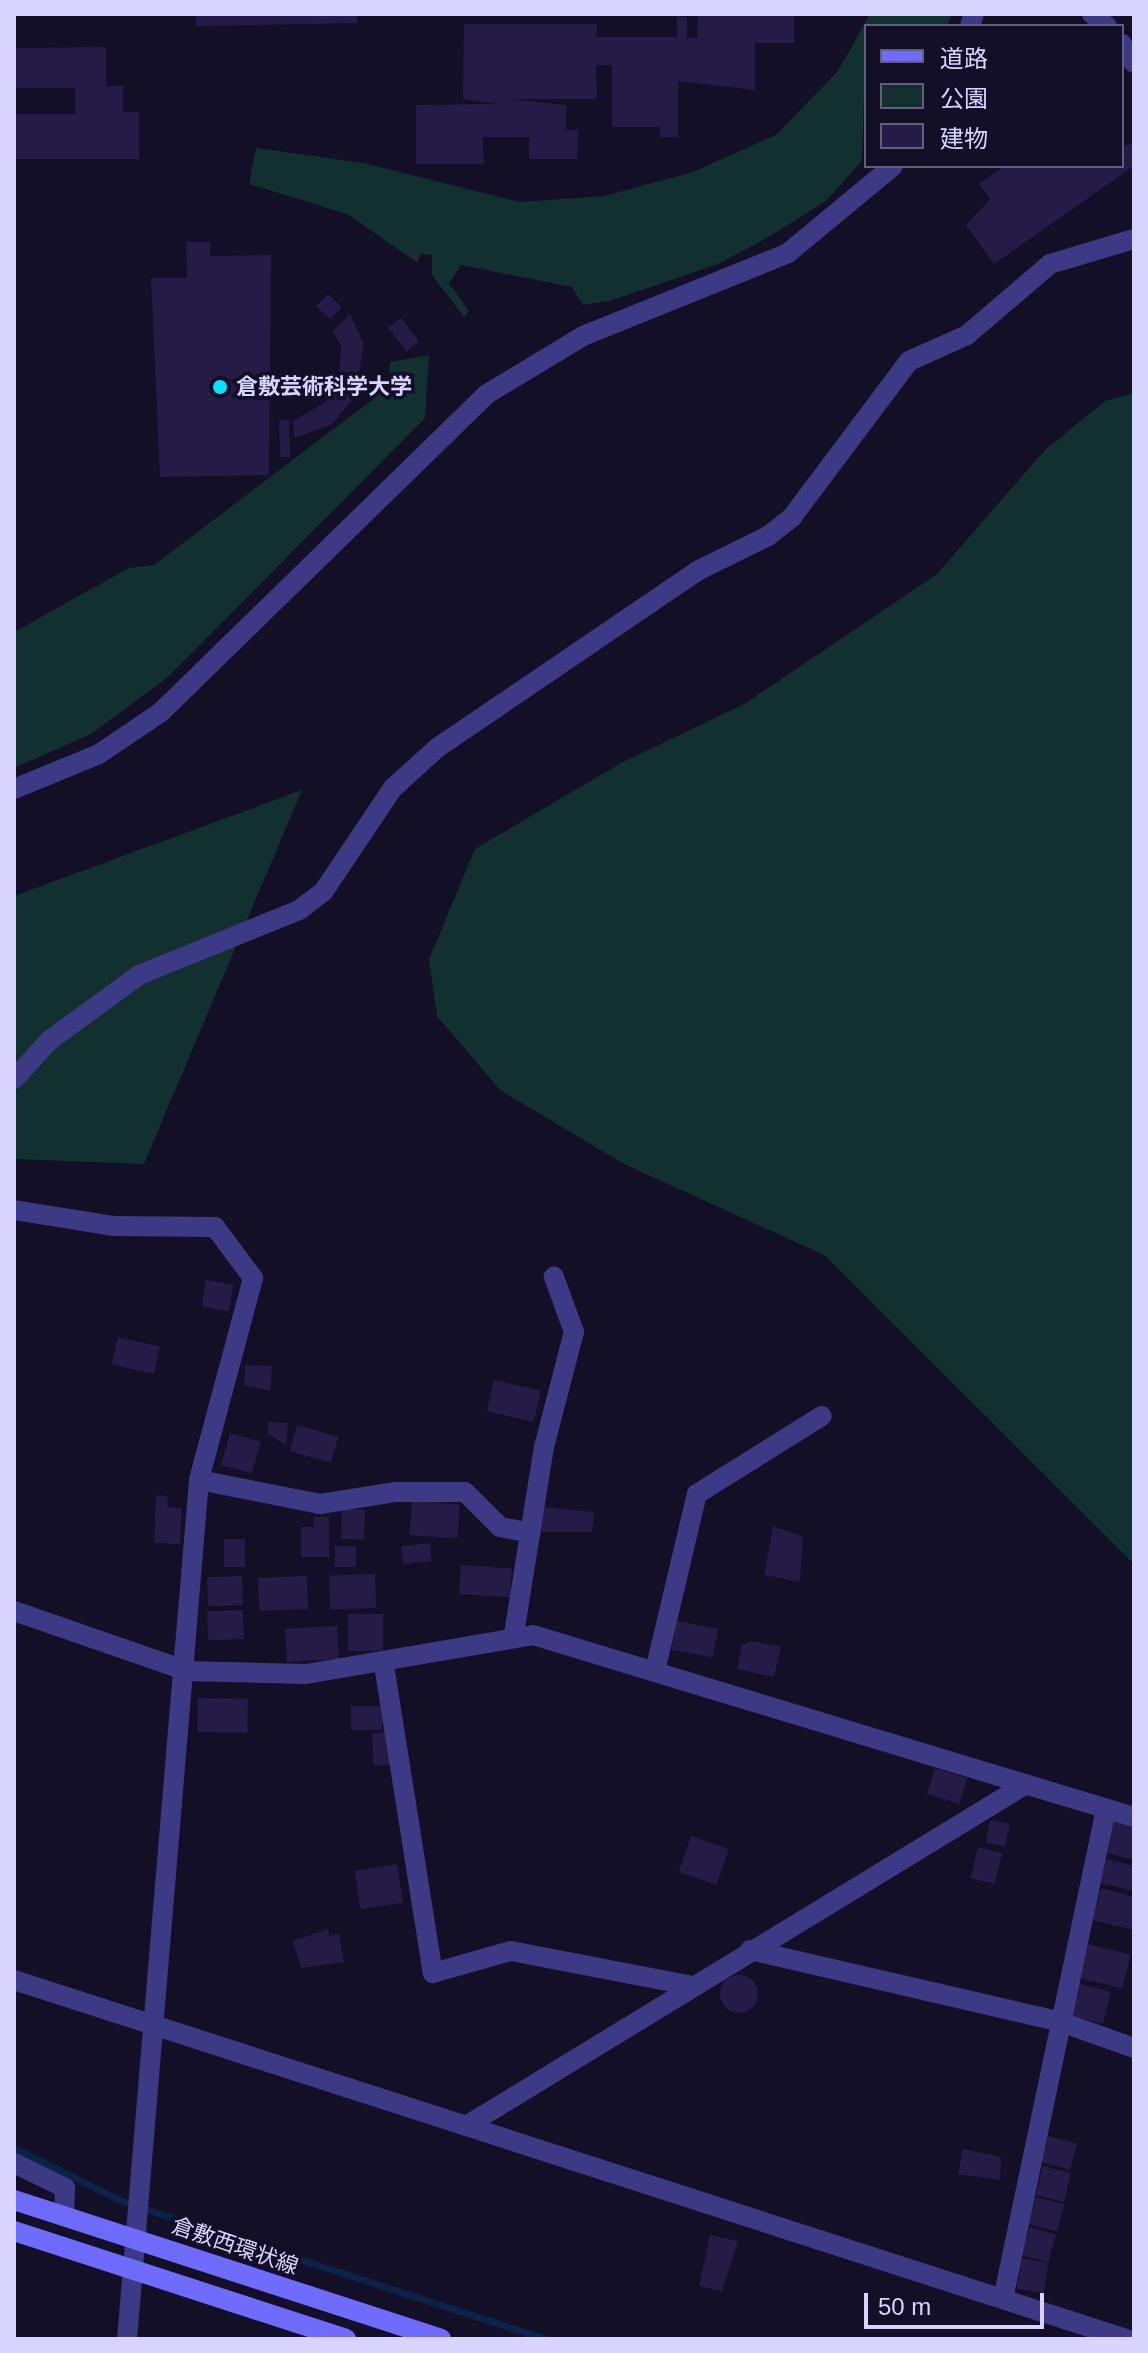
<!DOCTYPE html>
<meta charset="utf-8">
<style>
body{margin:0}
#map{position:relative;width:1148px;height:2353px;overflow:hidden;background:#130f26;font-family:Arial,"Noto Sans JP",sans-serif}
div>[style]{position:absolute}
.green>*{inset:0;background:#12302f}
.stream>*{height:7px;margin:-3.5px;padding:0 3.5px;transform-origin:3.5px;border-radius:3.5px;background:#0c2248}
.building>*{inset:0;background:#241b47;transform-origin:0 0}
.round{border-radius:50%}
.minor>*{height:20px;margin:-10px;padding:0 10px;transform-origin:10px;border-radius:10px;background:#3d3a85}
.tertiary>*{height:20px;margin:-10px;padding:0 10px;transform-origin:10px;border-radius:10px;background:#3d3a85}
.secondary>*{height:20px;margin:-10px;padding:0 10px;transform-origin:10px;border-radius:10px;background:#6f6bff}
.dots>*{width:22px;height:22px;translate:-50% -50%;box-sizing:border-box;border:4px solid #130f26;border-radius:50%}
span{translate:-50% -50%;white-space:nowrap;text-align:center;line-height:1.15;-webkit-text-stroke:7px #130f26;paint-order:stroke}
.poi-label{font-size:22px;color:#d9d4ff;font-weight:700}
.left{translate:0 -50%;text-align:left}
.street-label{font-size:22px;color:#d9d4ff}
.frame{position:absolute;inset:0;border:16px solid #d9d4ff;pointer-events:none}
.legend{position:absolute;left:864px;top:24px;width:260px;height:144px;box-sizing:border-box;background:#130f26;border:2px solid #625e7d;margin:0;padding:10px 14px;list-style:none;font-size:24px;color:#d9d4ff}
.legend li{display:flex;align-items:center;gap:16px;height:40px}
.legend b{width:40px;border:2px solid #625e7d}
.scale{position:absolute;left:864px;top:2293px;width:180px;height:36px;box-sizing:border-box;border:4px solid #d9d4ff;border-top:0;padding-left:10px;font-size:24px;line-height:28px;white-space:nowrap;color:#d9d4ff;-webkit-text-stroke:6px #130f26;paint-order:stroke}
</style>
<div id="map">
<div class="green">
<i style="clip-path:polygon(870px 14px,952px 14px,947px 26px,866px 26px,862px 161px,826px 201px,767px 238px,718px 264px,609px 301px,583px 305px,572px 287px,461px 265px,449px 283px,469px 311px,464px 317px,432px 275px,432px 255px,421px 254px,418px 263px,347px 214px,249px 184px,256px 148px,364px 163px,520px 202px,604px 196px,693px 172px,776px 135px,838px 71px)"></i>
<i style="clip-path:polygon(429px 355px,425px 418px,168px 677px,91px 734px,14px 768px,14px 632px,129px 568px,154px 565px,389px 387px,390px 362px)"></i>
<i style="clip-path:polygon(1134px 393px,1134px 1564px,824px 1255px,624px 1164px,500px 1090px,437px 1016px,429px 959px,475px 849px,621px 763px,744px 704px,936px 575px,1045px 450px,1105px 401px)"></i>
<i style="clip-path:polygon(302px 790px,144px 1164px,14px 1159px,14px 896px)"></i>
</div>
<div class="stream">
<i style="left:14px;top:2148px;width:123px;rotate:26.1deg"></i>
<i style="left:124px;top:2202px;width:443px;rotate:18deg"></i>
</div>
<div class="building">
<i style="clip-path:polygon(196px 14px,357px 14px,357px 23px,196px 26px)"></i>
<i style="clip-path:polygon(698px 14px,794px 14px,794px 43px,755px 43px,755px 90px,678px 81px,678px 137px,660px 137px,660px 127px,612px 127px,612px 65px,596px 65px,597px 99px,510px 99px,566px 105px,566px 130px,578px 130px,577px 159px,529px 159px,529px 137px,483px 137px,484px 164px,416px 164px,416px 105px,497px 104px,463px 99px,464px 24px,597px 24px,596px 37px,677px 37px,677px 17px,687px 17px,687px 38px,697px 38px)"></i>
<i style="clip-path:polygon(106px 47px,106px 86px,123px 86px,123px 112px,139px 112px,139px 159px,14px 159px,14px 114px,75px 114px,75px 88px,14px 88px,14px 48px)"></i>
<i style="clip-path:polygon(1134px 144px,1134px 166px,994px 264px,966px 225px,990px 199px,979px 184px,1004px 166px,1122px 166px,1122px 146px)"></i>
<i style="clip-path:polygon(186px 242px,210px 242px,210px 256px,271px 255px,269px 475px,160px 477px,151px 278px,187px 278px)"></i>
<i style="left:328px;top:294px;width:19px;height:17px;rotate:43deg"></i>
<i style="clip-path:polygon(350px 314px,364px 344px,355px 397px,331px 425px,294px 438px,293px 421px,326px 402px,339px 379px,341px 346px,333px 331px)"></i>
<i style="left:401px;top:318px;width:30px;height:16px;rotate:53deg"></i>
<i style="left:289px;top:420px;width:37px;height:10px;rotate:88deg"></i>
<i style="left:206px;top:1280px;width:28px;height:27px;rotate:10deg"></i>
<i style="left:118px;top:1337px;width:43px;height:28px;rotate:13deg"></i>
<i style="clip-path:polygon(245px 1365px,272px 1366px,270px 1391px,244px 1385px)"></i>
<i style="left:494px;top:1380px;width:48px;height:32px;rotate:13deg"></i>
<i style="clip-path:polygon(268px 1422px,288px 1423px,286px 1445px,268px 1434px)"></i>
<i style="left:297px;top:1425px;width:43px;height:27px;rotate:16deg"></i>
<i style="left:230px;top:1433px;width:32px;height:33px;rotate:16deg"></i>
<i style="clip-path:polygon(156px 1495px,168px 1496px,167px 1507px,182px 1508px,180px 1544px,154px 1543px)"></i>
<i style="left:412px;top:1501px;width:48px;height:34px;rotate:4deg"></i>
<i style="clip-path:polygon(542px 1507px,594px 1512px,592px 1532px,540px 1532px)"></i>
<i style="left:342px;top:1509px;width:23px;height:30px;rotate:2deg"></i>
<i style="clip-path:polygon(314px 1517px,329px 1517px,329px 1557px,301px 1557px,301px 1527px,314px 1527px)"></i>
<i style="clip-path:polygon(773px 1526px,803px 1536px,800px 1582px,764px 1575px)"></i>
<i style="left:224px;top:1539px;width:21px;height:28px"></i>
<i style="left:430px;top:1543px;width:18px;height:29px;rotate:84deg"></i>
<i style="left:356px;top:1546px;width:21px;height:21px;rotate:90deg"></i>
<i style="left:461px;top:1565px;width:51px;height:29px;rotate:4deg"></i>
<i style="left:375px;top:1574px;width:34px;height:46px;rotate:88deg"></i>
<i style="left:242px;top:1576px;width:29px;height:35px;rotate:88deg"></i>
<i style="left:307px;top:1576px;width:33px;height:49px;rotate:88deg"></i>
<i style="left:243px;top:1610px;width:29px;height:36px;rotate:88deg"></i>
<i style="left:348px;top:1614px;width:35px;height:37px"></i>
<i style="left:677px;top:1621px;width:42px;height:29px;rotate:11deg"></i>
<i style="left:337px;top:1626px;width:33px;height:52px;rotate:87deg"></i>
<i style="clip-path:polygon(752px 1641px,781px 1647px,774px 1677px,737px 1669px,742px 1645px)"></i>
<i style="left:198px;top:1698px;width:50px;height:34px;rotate:1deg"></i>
<i style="left:382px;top:1706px;width:24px;height:31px;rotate:90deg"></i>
<i style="left:390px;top:1732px;width:33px;height:18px;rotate:88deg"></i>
<i style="left:935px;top:1768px;width:34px;height:27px;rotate:17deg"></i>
<i style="clip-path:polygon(1111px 1819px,1134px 1825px,1134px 1860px,1103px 1852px)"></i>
<i style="left:990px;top:1820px;width:20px;height:23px;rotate:11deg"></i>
<i style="left:691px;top:1836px;width:40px;height:38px;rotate:19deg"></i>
<i style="left:978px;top:1847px;width:25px;height:32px;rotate:14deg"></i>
<i style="clip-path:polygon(1106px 1859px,1134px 1866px,1134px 1891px,1100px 1883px)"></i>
<i style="left:397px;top:1864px;width:39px;height:43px;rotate:81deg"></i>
<i style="clip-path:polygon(1101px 1888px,1134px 1897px,1134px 1930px,1092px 1920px)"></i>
<i style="clip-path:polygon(328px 1929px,329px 1936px,339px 1934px,344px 1962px,301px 1968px,293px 1941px)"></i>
<i style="left:1088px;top:1944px;width:44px;height:35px;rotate:14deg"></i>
<i class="round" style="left:720px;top:1975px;width:38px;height:38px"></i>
<i style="left:1079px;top:1984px;width:33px;height:33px;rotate:14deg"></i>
<i style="left:1048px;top:2136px;width:30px;height:27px;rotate:15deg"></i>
<i style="clip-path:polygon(963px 2149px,1001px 2157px,1000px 2180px,958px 2174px)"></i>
<i style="left:1043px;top:2166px;width:29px;height:30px;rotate:14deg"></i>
<i style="left:1035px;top:2197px;width:30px;height:28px;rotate:14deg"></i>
<i style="left:1029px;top:2227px;width:28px;height:29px;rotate:15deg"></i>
<i style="clip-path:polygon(710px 2235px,738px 2241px,722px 2291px,699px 2286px)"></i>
<i style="left:1022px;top:2258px;width:27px;height:31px;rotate:10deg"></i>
</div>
<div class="minor">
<i style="left:1092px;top:14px;width:19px;rotate:39deg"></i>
<i style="left:1122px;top:44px;width:22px;rotate:58deg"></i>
<i style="left:14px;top:1079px;width:53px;rotate:-47.3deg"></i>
<i style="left:50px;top:1040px;width:110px;rotate:-36.1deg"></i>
<i style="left:139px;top:975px;width:173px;rotate:-22.1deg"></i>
<i style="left:299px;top:910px;width:30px;rotate:-37deg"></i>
<i style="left:323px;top:892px;width:125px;rotate:-56.1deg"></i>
<i style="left:393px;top:788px;width:59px;rotate:-42.3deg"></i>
<i style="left:437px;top:748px;width:317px;rotate:-34.2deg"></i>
<i style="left:699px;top:570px;width:77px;rotate:-26.2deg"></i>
<i style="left:768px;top:536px;width:31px;rotate:-38deg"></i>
<i style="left:792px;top:517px;width:195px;rotate:-53.1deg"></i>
<i style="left:909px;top:361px;width:64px;rotate:-24.1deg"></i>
<i style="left:967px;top:335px;width:109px;rotate:-40.5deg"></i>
<i style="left:1050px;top:264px;width:88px;rotate:-16.6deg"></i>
<i style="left:14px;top:1210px;width:100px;rotate:9.2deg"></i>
<i style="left:113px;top:1226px;width:102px;rotate:0.6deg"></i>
<i style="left:215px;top:1227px;width:64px;rotate:53.3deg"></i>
<i style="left:253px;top:1278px;width:209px;rotate:105deg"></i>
<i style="left:199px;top:1480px;width:862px;rotate:94.79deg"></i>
<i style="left:199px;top:1480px;width:123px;rotate:11.2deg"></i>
<i style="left:320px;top:1504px;width:77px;rotate:-9deg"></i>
<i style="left:396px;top:1492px;width:69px"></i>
<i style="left:465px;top:1492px;width:49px;rotate:45deg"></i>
<i style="left:500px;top:1527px;width:31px;rotate:11deg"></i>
<i style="left:14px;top:1611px;width:183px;rotate:19.1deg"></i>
<i style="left:187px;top:1671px;width:119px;rotate:1.4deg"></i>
<i style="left:306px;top:1674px;width:230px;rotate:-9.7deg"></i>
<i style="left:533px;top:1635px;width:628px;rotate:16.85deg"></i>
<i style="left:514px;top:1634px;width:189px;rotate:-80.9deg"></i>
<i style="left:544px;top:1447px;width:119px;rotate:-75.4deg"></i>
<i style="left:574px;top:1332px;width:59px;rotate:-110deg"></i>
<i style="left:384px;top:1665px;width:312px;rotate:81deg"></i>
<i style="left:433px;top:1973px;width:81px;rotate:-15.8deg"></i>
<i style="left:511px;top:1951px;width:184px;rotate:10.9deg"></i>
<i style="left:655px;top:1671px;width:182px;rotate:-76.7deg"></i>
<i style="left:697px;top:1494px;width:147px;rotate:-32deg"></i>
<i style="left:750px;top:1950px;width:319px;rotate:13deg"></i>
<i style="left:1061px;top:2022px;width:77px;rotate:19.6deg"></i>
<i style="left:14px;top:1980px;width:1169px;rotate:17.89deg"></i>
<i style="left:466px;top:2126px;width:656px;rotate:-31.41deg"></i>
<i style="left:14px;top:2163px;width:57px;rotate:26.1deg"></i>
<i style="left:65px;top:2188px;width:28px;rotate:92deg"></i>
<i style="left:1003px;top:2299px;width:501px;rotate:-78.13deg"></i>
</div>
<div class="tertiary">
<i style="left:970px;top:26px;width:13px;rotate:-72deg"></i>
<i style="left:14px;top:789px;width:92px;rotate:-22.4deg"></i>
<i style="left:99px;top:754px;width:75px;rotate:-34.1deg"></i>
<i style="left:161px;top:712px;width:455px;rotate:-44.3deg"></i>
<i style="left:487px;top:394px;width:112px;rotate:-31.1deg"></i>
<i style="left:583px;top:336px;width:221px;rotate:-22deg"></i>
<i style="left:788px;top:253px;width:136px;rotate:-39.6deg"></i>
</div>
<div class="secondary">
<i style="left:14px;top:2200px;width:449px;rotate:18deg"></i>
<i style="left:14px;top:2231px;width:349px;rotate:18deg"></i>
</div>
<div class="dots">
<i style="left:220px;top:387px;background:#00e5ff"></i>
</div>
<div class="poi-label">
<span class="left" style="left:236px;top:387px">倉敷芸術科学大学</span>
</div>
<div class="street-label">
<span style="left:235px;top:2246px;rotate:19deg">倉敷西環状線</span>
</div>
<div class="frame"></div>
<ul class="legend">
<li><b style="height:10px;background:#6f6bff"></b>道路</li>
<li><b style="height:22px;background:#12302f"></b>公園</li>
<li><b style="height:22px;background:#241b47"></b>建物</li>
</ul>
<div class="scale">50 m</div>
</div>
